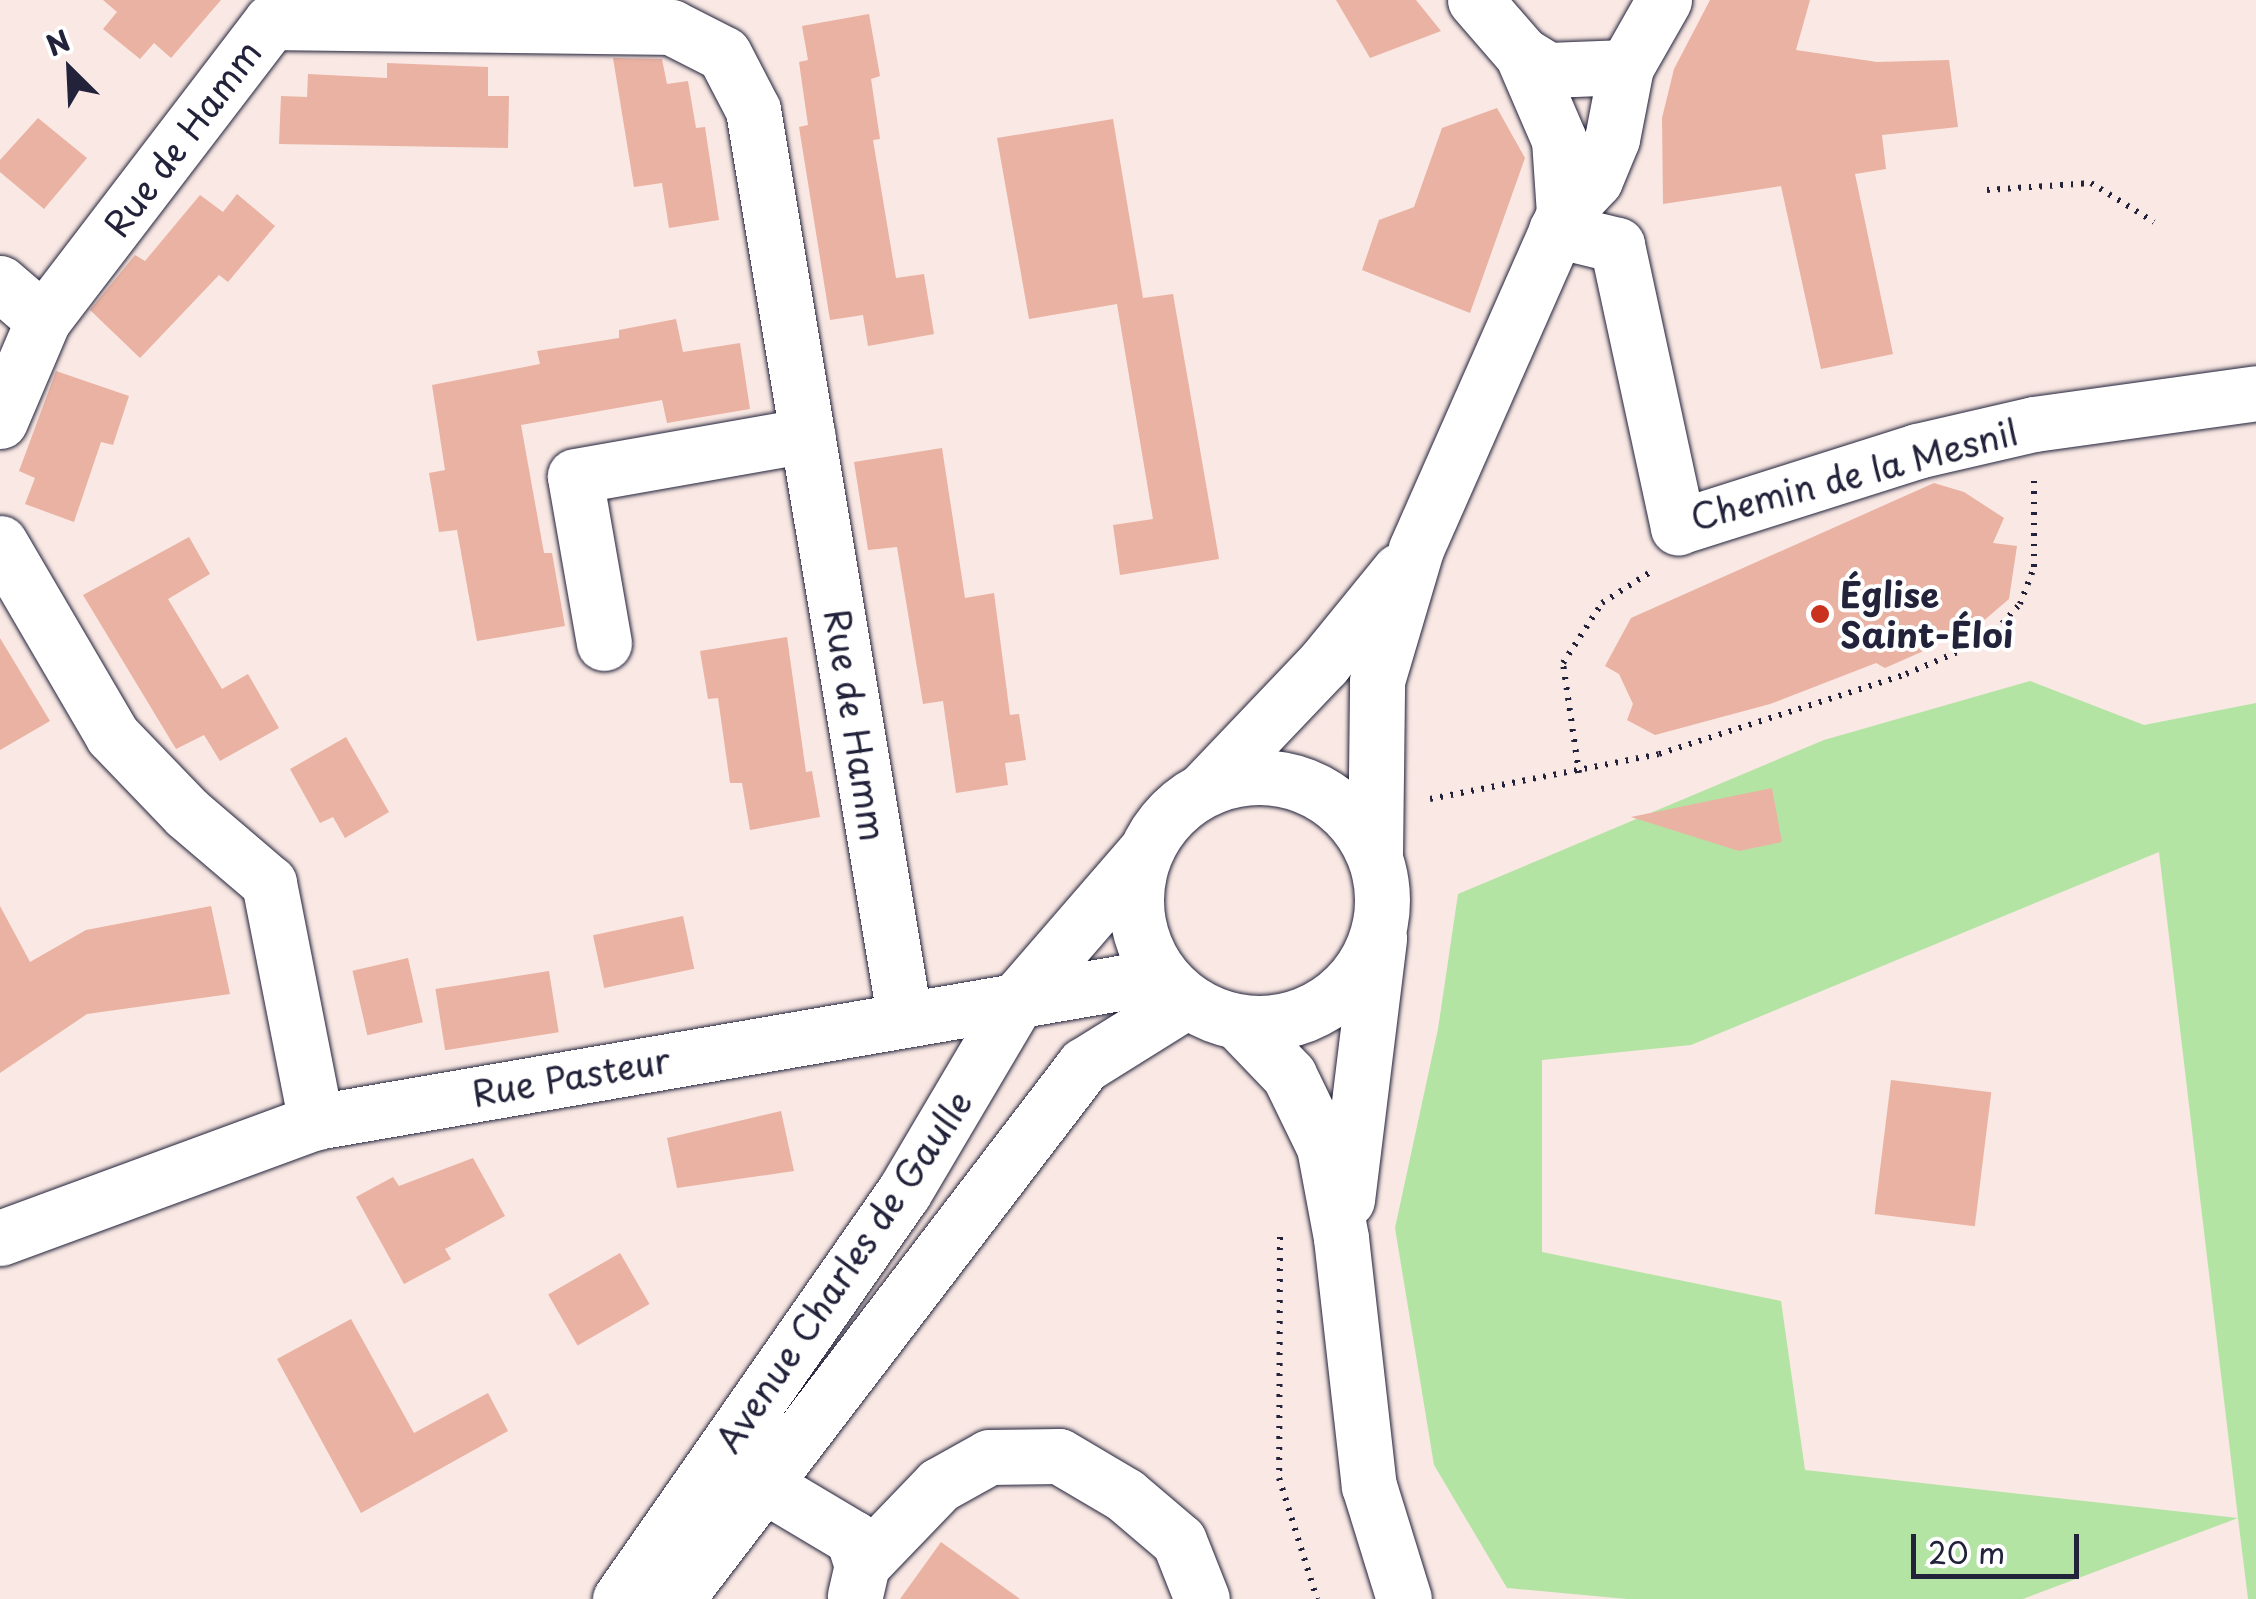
<!DOCTYPE html>
<meta charset="utf-8">
<style>
body{margin:0}
#map{position:relative;width:2256px;height:1599px;overflow:hidden;background:#f9e8e3;font-family:"Playpen Sans",sans-serif}
div>[style]{position:absolute}
.green>*{inset:0;background:#b4e4a4}
.building>*{inset:0;background:#eab2a2;transform-origin:0 0}
.path>*{height:6px;margin-top:-3px;transform-origin:0;background:repeating-linear-gradient(90deg,#22223b 0 2.5px,transparent 0 10.5px)}
.roads{filter:drop-shadow(0 0 2px #22223b) drop-shadow(0 0 2px #22223b)}
.minor>*{height:55px;margin:-27.5px;padding:0 27.5px;transform-origin:27.5px;border-radius:27.5px;background:#fff}
.minor>.ring{margin:-27.5px;padding:0;box-sizing:content-box;background:none;border:55px solid #fff;border-radius:50%}
.dots>*{width:28px;height:28px;translate:-50% -50%;box-sizing:border-box;border:5px solid #fff;border-radius:50%}
span{translate:-50% -50%;white-space:nowrap;text-align:center;line-height:1.15;-webkit-text-stroke:8px #fff;paint-order:stroke}
.street-label{font-size:35px;color:#22223b}
.poi-label{font-size:35px;color:#22223b;font-weight:700}
.left{translate:0 -50%;text-align:left}
.north{position:absolute;left:20px;top:20px;width:100px;height:100px;-webkit-text-stroke:8px #fff;paint-order:stroke;rotate:336deg;font-size:28px;font-weight:700;line-height:40px;text-align:center;color:#22223b}
.north::after{content:'';display:block;margin:auto;width:35px;height:45px;background:#22223b;clip-path:polygon(50% 0,100% 100%,50% 72%,0 100%)}
.scale{position:absolute;left:1911px;top:1534px;width:168px;height:45px;box-sizing:border-box;border:5px solid #22223b;border-top:0;padding-left:12px;font-size:30px;line-height:35px;white-space:nowrap;color:#22223b;-webkit-text-stroke:8px #fff;paint-order:stroke}
</style>
<div id="map">
<div class="green">
<i style="clip-path:polygon(evenodd,2030px 681px,2144px 725px,2256px 703px,2256px 1599px,2248px 1599px,2238px 1518px,2023px 1599px,1627px 1599px,1507px 1588px,1434px 1465px,1395px 1228px,1438px 1029px,1458px 894px,1824px 740px,2030px 681px,2159px 852px,2238px 1518px,1805px 1470px,1781px 1301px,1542px 1252px,1542px 1060px,1691px 1045px,2159px 852px)"></i>
</div>
<div class="building">
<i style="clip-path:polygon(103px 0,221px 0,171px 58px,154px 43px,140px 59px,103px 29px,117px 12px)"></i>
<i style="clip-path:polygon(1336px 0,1416px 0,1441px 31px,1370px 58px)"></i>
<i style="clip-path:polygon(1710px 0,1810px 0,1796px 50px,1877px 62px,1949px 60px,1958px 127px,1882px 135px,1886px 169px,1855px 174px,1893px 354px,1821px 369px,1781px 186px,1663px 204px,1662px 118px,1674px 69px)"></i>
<i style="clip-path:polygon(869px 14px,880px 76px,871px 79px,880px 139px,873px 140px,896px 278px,924px 274px,934px 334px,868px 346px,863px 315px,830px 320px,799px 127px,808px 125px,799px 62px,808px 60px,802px 26px)"></i>
<i style="clip-path:polygon(613px 58px,662px 59px,667px 84px,688px 81px,696px 128px,705px 127px,719px 220px,669px 228px,662px 183px,634px 187px)"></i>
<i style="clip-path:polygon(387px 63px,488px 67px,488px 96px,509px 96px,508px 148px,279px 144px,281px 96px,307px 97px,308px 74px,387px 78px)"></i>
<i style="clip-path:polygon(1497px 108px,1525px 158px,1470px 313px,1362px 270px,1379px 220px,1414px 207px,1442px 128px)"></i>
<i style="clip-path:polygon(38px 118px,87px 158px,44px 209px,0 172px,0 160px)"></i>
<i style="clip-path:polygon(1113px 119px,1143px 298px,1173px 294px,1219px 559px,1120px 575px,1113px 525px,1153px 519px,1117px 304px,1029px 319px,997px 138px)"></i>
<i style="clip-path:polygon(237px 194px,275px 226px,228px 282px,219px 275px,140px 358px,90px 310px,135px 255px,145px 261px,200px 195px,223px 212px)"></i>
<i style="clip-path:polygon(676px 319px,683px 352px,740px 343px,750px 409px,667px 423px,662px 400px,521px 425px,544px 553px,552px 553px,565px 626px,477px 641px,457px 530px,439px 532px,429px 473px,445px 470px,432px 385px,540px 364px,537px 351px,619px 338px,619px 330px)"></i>
<i style="clip-path:polygon(56px 371px,129px 396px,113px 445px,101px 442px,74px 522px,25px 504px,35px 478px,19px 471px)"></i>
<i style="clip-path:polygon(942px 448px,965px 598px,994px 593px,1010px 715px,1019px 714px,1026px 760px,1005px 763px,1008px 785px,956px 793px,943px 701px,923px 704px,897px 547px,868px 550px,854px 462px)"></i>
<i style="clip-path:polygon(1934px 483px,1964px 492px,2004px 518px,1993px 543px,2017px 546px,2009px 599px,1975px 628px,1925px 643px,1928px 649px,1885px 668px,1876px 663px,1770px 704px,1655px 735px,1627px 720px,1633px 704px,1619px 674px,1605px 666px,1631px 618px)"></i>
<i style="clip-path:polygon(189px 537px,210px 574px,168px 599px,222px 689px,248px 674px,279px 728px,220px 761px,204px 735px,176px 749px,83px 595px)"></i>
<i style="clip-path:polygon(787px 637px,806px 772px,812px 771px,820px 817px,750px 830px,742px 783px,730px 783px,718px 698px,708px 699px,700px 651px)"></i>
<i style="clip-path:polygon(0 638px,50px 721px,0 750px)"></i>
<i style="clip-path:polygon(346px 737px,389px 812px,345px 838px,333px 817px,320px 823px,290px 769px)"></i>
<i style="clip-path:polygon(1772px 788px,1782px 842px,1739px 851px,1631px 817px)"></i>
<i style="clip-path:polygon(0 906px,30px 962px,86px 930px,211px 906px,230px 994px,87px 1014px,0 1073px)"></i>
<i style="left:683px;top:916px;width:54px;height:92px;rotate:78deg"></i>
<i style="left:408px;top:958px;width:66px;height:57px;rotate:77deg"></i>
<i style="left:549px;top:971px;width:62px;height:115px;rotate:81deg"></i>
<i style="left:1891px;top:1080px;width:101px;height:135px;rotate:7deg"></i>
<i style="clip-path:polygon(781px 1111px,794px 1171px,677px 1188px,667px 1138px)"></i>
<i style="clip-path:polygon(473px 1158px,505px 1216px,445px 1249px,451px 1259px,404px 1284px,356px 1197px,393px 1177px,399px 1186px)"></i>
<i style="left:620px;top:1253px;width:59px;height:83px;rotate:60deg"></i>
<i style="clip-path:polygon(351px 1319px,414px 1433px,488px 1393px,508px 1431px,361px 1513px,277px 1359px)"></i>
<i style="clip-path:polygon(941px 1542px,1020px 1599px,900px 1599px)"></i>
</div>
<div class="path">
<i style="left:1987px;top:190px;width:104px;rotate:-3.9deg"></i>
<i style="left:2091px;top:183px;width:74px;rotate:31.8deg"></i>
<i style="left:1579px;top:773px;width:111px;rotate:-98.3deg"></i>
<i style="left:1563px;top:663px;width:72px;rotate:-57deg"></i>
<i style="left:1602px;top:603px;width:56px;rotate:-32.6deg"></i>
<i style="left:1430px;top:799px;width:233px;rotate:-11.1deg"></i>
<i style="left:1659px;top:754px;width:260px;rotate:-17.9deg"></i>
<i style="left:1906px;top:674px;width:89px;rotate:-23.1deg"></i>
<i style="left:1988px;top:639px;width:47px;rotate:-47.6deg"></i>
<i style="left:2020px;top:604px;width:40px;rotate:-69deg"></i>
<i style="left:2034px;top:567px;width:88px;rotate:-90deg"></i>
<i style="left:1280px;top:1237px;width:241px;rotate:90.2deg"></i>
<i style="left:1279px;top:1478px;width:127px;rotate:72.6deg"></i>
</div>
<div class="roads">
<div class="minor">
<i style="left:1475px;top:0;width:72px;rotate:49deg"></i>
<i style="left:1522px;top:54px;width:31px;rotate:32deg"></i>
<i style="left:1548px;top:70px;width:78px;rotate:-2.2deg"></i>
<i style="left:1522px;top:54px;width:94px;rotate:66.7deg"></i>
<i style="left:1559px;top:140px;width:73px;rotate:86.1deg"></i>
<i style="left:1556px;top:230px;width:63px;rotate:13.8deg"></i>
<i style="left:1617px;top:245px;width:289px;rotate:77.8deg"></i>
<i style="left:1678px;top:527px;width:251px;rotate:-17.6deg"></i>
<i style="left:1917px;top:451px;width:120px;rotate:-13deg"></i>
<i style="left:2034px;top:424px;width:224px;rotate:-7.9deg"></i>
<i style="left:0;top:283px;width:57px;rotate:40.7deg"></i>
<i style="left:0;top:421px;width:110px;rotate:-66.9deg"></i>
<i style="left:43px;top:320px;width:375px;rotate:-52.6deg"></i>
<i style="left:271px;top:22px;width:400px;rotate:0.7deg"></i>
<i style="left:671px;top:27px;width:59px;rotate:27deg"></i>
<i style="left:724px;top:54px;width:63px;rotate:62.6deg"></i>
<i style="left:753px;top:110px;width:918px;rotate:80.53deg"></i>
<i style="left:0;top:543px;width:222px;rotate:59.7deg"></i>
<i style="left:112px;top:735px;width:108px;rotate:46.1deg"></i>
<i style="left:187px;top:813px;width:108px;rotate:40.5deg"></i>
<i style="left:269px;top:883px;width:244px;rotate:78.9deg"></i>
<i style="left:604px;top:643px;width:169px;rotate:-99.9deg"></i>
<i style="left:575px;top:476px;width:236px;rotate:-10deg"></i>
<i class="ring" style="left:1136px;top:777px;width:191px;height:191px"></i>
<i style="left:1205px;top:788px;width:173px;rotate:-46.4deg"></i>
<i style="left:1324px;top:663px;width:119px;rotate:-50.8deg"></i>
<i style="left:1375px;top:856px;width:175px;rotate:-89.3deg"></i>
<i style="left:1377px;top:681px;width:138px;rotate:-73.5deg"></i>
<i style="left:1416px;top:549px;width:367px;rotate:-66.2deg"></i>
<i style="left:1564px;top:213px;width:45px;rotate:-46.8deg"></i>
<i style="left:1595px;top:180px;width:44px;rotate:-67.5deg"></i>
<i style="left:1612px;top:139px;width:73px;rotate:-79deg"></i>
<i style="left:1626px;top:67px;width:77px;rotate:-60.4deg"></i>
<i style="left:1238px;top:1022px;width:74px;rotate:46.1deg"></i>
<i style="left:1289px;top:1075px;width:80px;rotate:64.1deg"></i>
<i style="left:1324px;top:1147px;width:93px;rotate:79.4deg"></i>
<i style="left:1341px;top:1238px;width:250px;rotate:83.6deg"></i>
<i style="left:1369px;top:1486px;width:118px;rotate:72.8deg"></i>
<i style="left:1347px;top:1200px;width:264px;rotate:-83deg"></i>
<i style="left:0;top:1238px;width:337px;rotate:-20.2deg"></i>
<i style="left:316px;top:1122px;width:821px;rotate:-9.82deg"></i>
<i style="left:1125px;top:982px;width:33px;rotate:-21deg"></i>
<i style="left:731px;top:1476px;width:34px;rotate:15deg"></i>
<i style="left:764px;top:1485px;width:104px;rotate:30.8deg"></i>
<i style="left:853px;top:1538px;width:28px;rotate:72deg"></i>
<i style="left:862px;top:1565px;width:32px;rotate:103deg"></i>
<i style="left:862px;top:1565px;width:111px;rotate:-46.1deg"></i>
<i style="left:939px;top:1485px;width:57px;rotate:-29.2deg"></i>
<i style="left:989px;top:1457px;width:70px;rotate:-0.8deg"></i>
<i style="left:1059px;top:1456px;width:77px;rotate:30.6deg"></i>
<i style="left:1125px;top:1495px;width:71px;rotate:40.4deg"></i>
<i style="left:1179px;top:1541px;width:62px;rotate:68.4deg"></i>
<i style="left:620px;top:1599px;width:496px;rotate:-55.1deg"></i>
<i style="left:904px;top:1192px;width:228px;rotate:-59.4deg"></i>
<i style="left:1020px;top:996px;width:189px;rotate:-49.1deg"></i>
<i style="left:676px;top:1599px;width:672px;rotate:-52.62deg"></i>
<i style="left:1084px;top:1065px;width:121px;rotate:-31.9deg"></i>
</div>
</div>
<div class="dots">
<i style="left:1820px;top:614px;background:#c8321e"></i>
</div>
<div class="street-label">
<span style="left:182px;top:138px;rotate:-53deg">Rue de Hamm</span>
<span style="left:1854px;top:474px;rotate:-15deg">Chemin de la Mesnil</span>
<span style="left:856px;top:725px;rotate:81deg">Rue de Hamm</span>
<span style="left:571px;top:1076px;rotate:-10deg">Rue Pasteur</span>
<span style="left:843px;top:1271px;rotate:-56deg">Avenue Charles de Gaulle</span>
</div>
<div class="poi-label">
<span class="left" style="left:1840px;top:614px">Église<br>Saint-Éloi</span>
</div>
<div class="north">N</div>
<div class="scale">20 m</div>
</div>
